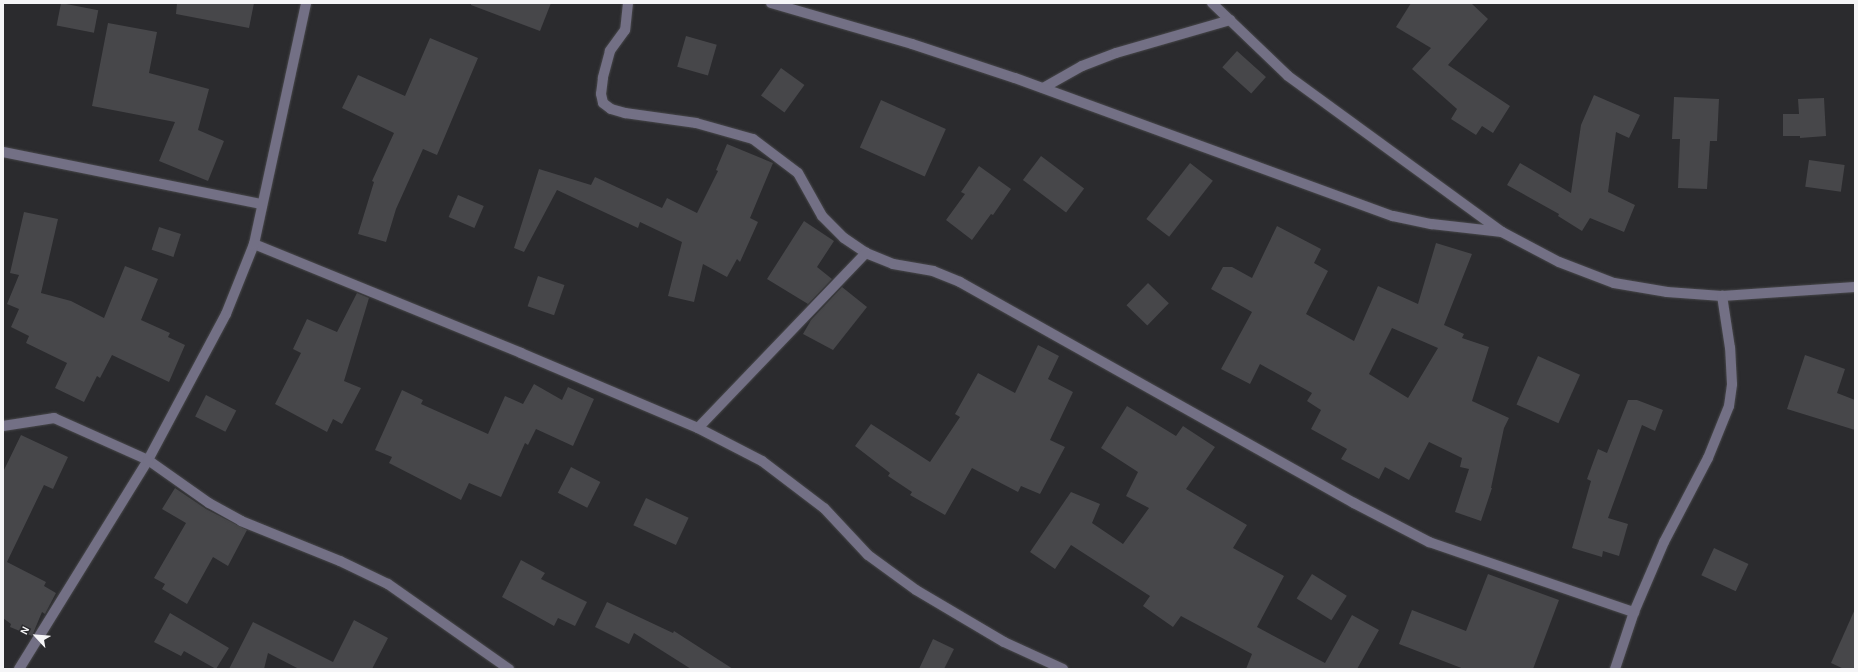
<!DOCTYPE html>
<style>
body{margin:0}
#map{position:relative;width:1858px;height:672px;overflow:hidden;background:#2b2b2e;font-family:"Alegreya Sans",sans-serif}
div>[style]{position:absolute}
.building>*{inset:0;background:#47474a;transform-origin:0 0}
.roads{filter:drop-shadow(0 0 1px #47474a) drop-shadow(0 0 1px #47474a)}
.street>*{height:10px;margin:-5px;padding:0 5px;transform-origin:5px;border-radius:5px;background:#737085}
span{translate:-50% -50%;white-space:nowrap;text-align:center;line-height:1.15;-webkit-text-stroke:3px #2b2b2e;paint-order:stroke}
.frame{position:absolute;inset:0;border:4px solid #f5f5f7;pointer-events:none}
.north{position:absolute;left:16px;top:616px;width:40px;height:40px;-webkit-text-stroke:3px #2b2b2e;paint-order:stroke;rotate:296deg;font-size:11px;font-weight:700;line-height:16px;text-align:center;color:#f5f5f7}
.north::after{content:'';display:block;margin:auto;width:14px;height:18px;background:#f5f5f7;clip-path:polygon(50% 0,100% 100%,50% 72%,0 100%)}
</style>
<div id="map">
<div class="building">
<i style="left:61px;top:3px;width:38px;height:23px;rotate:11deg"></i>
<i style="clip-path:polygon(177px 3px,254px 3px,249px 28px,176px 14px)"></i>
<i style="clip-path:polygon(471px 3px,551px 3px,540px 31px,471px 5px)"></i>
<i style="clip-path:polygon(1411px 3px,1471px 3px,1488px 19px,1448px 65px,1510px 106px,1493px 133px,1482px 126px,1476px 135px,1451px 119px,1457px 109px,1412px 69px,1431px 48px,1396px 27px)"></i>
<i style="clip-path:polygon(108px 23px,157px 32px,149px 73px,209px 89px,198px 130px,224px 141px,208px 181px,159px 161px,175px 122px,92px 106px)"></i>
<i style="left:686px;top:36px;width:32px;height:32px;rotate:16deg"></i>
<i style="clip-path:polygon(430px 38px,478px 58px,437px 155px,423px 149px,396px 209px,386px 242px,358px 234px,374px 182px,372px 181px,394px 133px,342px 108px,358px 75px,405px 96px)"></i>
<i style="left:1237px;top:51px;width:39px;height:22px;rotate:42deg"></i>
<i style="left:781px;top:68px;width:29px;height:34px;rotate:36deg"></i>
<i style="clip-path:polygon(1594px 95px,1640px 115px,1629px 138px,1616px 132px,1608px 192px,1635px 205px,1624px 232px,1590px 218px,1582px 231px,1558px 216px,1559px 214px,1507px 185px,1520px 163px,1571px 193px,1581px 125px)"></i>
<i style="clip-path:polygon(1674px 97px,1719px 99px,1717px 141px,1710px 141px,1707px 189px,1678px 188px,1680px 139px,1672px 139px)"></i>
<i style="clip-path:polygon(1824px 98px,1826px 136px,1800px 138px,1800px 136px,1783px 136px,1783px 114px,1799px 114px,1798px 99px)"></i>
<i style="left:881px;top:100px;width:71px;height:52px;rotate:24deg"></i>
<i style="clip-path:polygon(727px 144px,773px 163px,750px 218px,758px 222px,740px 262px,737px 259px,727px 277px,703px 264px,694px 302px,668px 296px,682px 242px,640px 222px,638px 228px,557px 190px,524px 252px,514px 248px,539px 169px,591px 185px,595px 177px,662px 208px,667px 198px,697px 213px,718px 171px,716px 170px)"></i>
<i style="left:1041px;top:156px;width:54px;height:30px;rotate:37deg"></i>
<i style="left:1809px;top:160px;width:36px;height:27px;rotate:8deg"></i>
<i style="left:1190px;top:163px;width:29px;height:71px;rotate:38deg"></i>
<i style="clip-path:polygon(979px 166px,1011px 189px,993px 215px,991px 214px,972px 240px,946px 220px,965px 194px,961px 192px)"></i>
<i style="left:458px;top:195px;width:28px;height:24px;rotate:23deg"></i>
<i style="clip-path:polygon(24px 212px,58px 219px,41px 293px,71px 301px,104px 318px,125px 266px,158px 279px,141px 320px,170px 333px,168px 337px,185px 345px,169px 382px,112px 355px,100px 378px,97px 376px,84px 402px,55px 388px,67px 363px,26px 343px,29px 336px,11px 327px,19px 309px,7px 304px,19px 275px,10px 273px)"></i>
<i style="clip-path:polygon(804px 221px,834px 241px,817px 267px,832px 279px,808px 304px,767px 279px)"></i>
<i style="clip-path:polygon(evenodd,1277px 226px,1321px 249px,1314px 263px,1328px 271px,1306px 314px,1354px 341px,1378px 286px,1418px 304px,1436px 243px,1472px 254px,1444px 325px,1464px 334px,1462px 338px,1489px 347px,1472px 401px,1509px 418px,1504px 428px,1491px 488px,1492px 488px,1481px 521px,1455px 512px,1469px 469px,1460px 467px,1462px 458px,1429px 442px,1409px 480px,1385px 467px,1379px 479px,1341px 459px,1347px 449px,1311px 429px,1321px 410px,1307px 401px,1312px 393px,1260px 364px,1250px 384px,1221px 369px,1252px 312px,1211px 289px,1223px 267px,1232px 267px,1252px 278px,1277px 226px,1392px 328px,1438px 348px,1408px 398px,1369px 374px,1392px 328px)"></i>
<i style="left:159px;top:227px;width:23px;height:24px;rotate:18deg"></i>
<i style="left:538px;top:276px;width:28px;height:32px;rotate:19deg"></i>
<i style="left:1148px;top:283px;width:29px;height:31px;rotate:44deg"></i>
<i style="clip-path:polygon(842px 287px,867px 307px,833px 350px,803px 334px,811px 320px)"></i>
<i style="clip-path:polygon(357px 293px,369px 298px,344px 381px,361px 388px,342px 424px,333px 419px,327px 432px,275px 404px,301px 353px,293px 349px,307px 319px,337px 332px)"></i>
<i style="clip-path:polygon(1038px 345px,1059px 356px,1048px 379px,1073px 392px,1050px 440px,1065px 447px,1040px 494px,1021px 486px,1018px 492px,972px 468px,945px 515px,910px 495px,912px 492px,888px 476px,890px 473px,855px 446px,871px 424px,930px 462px,960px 417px,955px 414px,978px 373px,1015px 393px)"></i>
<i style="clip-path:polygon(1805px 355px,1845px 369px,1837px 393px,1855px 400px,1855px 430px,1787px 409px)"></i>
<i style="left:1538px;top:356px;width:46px;height:53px;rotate:24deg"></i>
<i style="clip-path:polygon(534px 384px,562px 400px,568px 387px,594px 399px,573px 446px,536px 429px,528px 445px,525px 443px,501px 497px,469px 483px,461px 500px,389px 463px,392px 457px,375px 450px,402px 390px,423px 400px,421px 404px,488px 434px,505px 396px,523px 404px)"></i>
<i style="left:206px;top:395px;width:34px;height:24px;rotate:27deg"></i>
<i style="clip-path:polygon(1628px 400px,1637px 400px,1663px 410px,1655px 431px,1642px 425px,1608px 518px,1628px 524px,1619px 556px,1603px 551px,1602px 557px,1572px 548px,1591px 481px,1587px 479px,1598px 449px,1607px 453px)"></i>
<i style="clip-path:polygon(1127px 406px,1176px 436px,1183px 426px,1215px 447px,1186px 489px,1247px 525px,1233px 548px,1284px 576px,1257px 627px,1325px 663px,1352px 615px,1379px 630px,1357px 669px,1246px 669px,1252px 654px,1181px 616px,1173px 627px,1143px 606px,1150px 596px,1071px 545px,1055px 569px,1030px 552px,1071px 492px,1100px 504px,1092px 523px,1123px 544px,1149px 508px,1126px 496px,1138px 472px,1101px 448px)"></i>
<i style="clip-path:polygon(21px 435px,68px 457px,53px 489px,44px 485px,7px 562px,46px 582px,44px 586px,56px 593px,45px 614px,42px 612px,32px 636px,10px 627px,11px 624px,3px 618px,3px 472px)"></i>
<i style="left:571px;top:467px;width:33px;height:29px;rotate:27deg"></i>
<i style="clip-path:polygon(175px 488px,206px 509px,247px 530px,228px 566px,213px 557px,187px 604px,162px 589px,165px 584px,154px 578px,186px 523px,162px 509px)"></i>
<i style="left:646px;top:498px;width:47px;height:30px;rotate:25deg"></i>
<i style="left:1714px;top:548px;width:38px;height:30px;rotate:25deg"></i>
<i style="clip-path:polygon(521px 560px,545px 573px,541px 579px,587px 602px,575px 626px,558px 618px,554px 626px,502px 597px)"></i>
<i style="left:1312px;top:574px;width:41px;height:29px;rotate:32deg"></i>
<i style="clip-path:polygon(1488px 574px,1559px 600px,1533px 669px,1464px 669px,1399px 644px,1412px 610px,1466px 631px)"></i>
<i style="clip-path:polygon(607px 602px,673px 633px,674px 631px,733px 669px,691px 669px,634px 633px,629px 644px,595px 627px)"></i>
<i style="clip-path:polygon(1855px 609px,1855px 669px,1844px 669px,1831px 663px)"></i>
<i style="clip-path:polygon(170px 613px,229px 648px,216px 669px,184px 651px,181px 656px,154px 642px)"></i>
<i style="clip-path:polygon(354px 620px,388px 638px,372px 669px,299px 669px,268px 653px,264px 669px,229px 669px,253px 622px,333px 662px)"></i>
<i style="clip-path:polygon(933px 639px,954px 649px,944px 669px,919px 669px)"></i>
</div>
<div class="roads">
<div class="street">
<i style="left:628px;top:3px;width:27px;rotate:96deg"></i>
<i style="left:625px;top:30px;width:26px;rotate:126deg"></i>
<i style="left:610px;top:51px;width:28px;rotate:105deg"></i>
<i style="left:603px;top:78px;width:16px;rotate:97deg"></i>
<i style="left:601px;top:94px;width:9px;rotate:77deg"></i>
<i style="left:603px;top:103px;width:10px;rotate:37deg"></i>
<i style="left:611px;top:109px;width:15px;rotate:16deg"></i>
<i style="left:625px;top:113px;width:72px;rotate:8deg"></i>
<i style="left:696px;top:123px;width:59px;rotate:15.7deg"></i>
<i style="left:753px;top:139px;width:56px;rotate:37.1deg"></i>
<i style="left:798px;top:173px;width:49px;rotate:60.8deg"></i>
<i style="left:822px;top:216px;width:31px;rotate:45deg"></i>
<i style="left:844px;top:238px;width:27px;rotate:34deg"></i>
<i style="left:866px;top:253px;width:29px;rotate:22deg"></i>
<i style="left:893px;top:264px;width:41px;rotate:9.9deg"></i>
<i style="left:933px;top:271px;width:29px;rotate:22deg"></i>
<i style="left:960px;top:282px;width:452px;rotate:29.3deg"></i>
<i style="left:1354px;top:503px;width:85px;rotate:27.5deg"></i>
<i style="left:1429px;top:542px;width:217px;rotate:18.9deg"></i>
<i style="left:771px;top:3px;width:147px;rotate:16.2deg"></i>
<i style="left:912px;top:44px;width:108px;rotate:18.3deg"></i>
<i style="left:1015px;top:78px;width:402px;rotate:20.1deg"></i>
<i style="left:1393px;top:216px;width:40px;rotate:12deg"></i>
<i style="left:1432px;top:224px;width:70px;rotate:6.5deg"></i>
<i style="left:1212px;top:3px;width:105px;rotate:43.8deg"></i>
<i style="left:1288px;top:76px;width:265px;rotate:36.1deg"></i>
<i style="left:1502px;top:232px;width:64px;rotate:27.8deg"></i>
<i style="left:1559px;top:262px;width:59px;rotate:20.9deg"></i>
<i style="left:1614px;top:283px;width:54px;rotate:9.6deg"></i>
<i style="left:1667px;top:292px;width:55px;rotate:4.2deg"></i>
<i style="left:1722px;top:296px;width:133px;rotate:-3.9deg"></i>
<i style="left:1043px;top:88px;width:45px;rotate:-29.4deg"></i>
<i style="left:1082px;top:66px;width:36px;rotate:-21deg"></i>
<i style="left:1116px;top:53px;width:119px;rotate:-16.1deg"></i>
<i style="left:3px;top:152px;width:264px;rotate:11.4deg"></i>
<i style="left:254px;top:244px;width:288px;rotate:22.2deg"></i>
<i style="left:521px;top:353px;width:192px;rotate:23deg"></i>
<i style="left:698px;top:428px;width:72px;rotate:27.3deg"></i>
<i style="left:762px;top:461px;width:78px;rotate:37.2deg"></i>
<i style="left:824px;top:508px;width:64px;rotate:46.9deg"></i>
<i style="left:868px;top:555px;width:59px;rotate:36.1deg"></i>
<i style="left:916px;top:590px;width:102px;rotate:30.6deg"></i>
<i style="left:1004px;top:642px;width:65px;rotate:24.6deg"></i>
<i style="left:3px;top:426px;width:52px;rotate:-8.9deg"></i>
<i style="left:54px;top:418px;width:103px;rotate:24.1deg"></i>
<i style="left:148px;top:460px;width:75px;rotate:35.2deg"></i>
<i style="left:209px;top:503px;width:37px;rotate:29deg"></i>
<i style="left:241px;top:521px;width:107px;rotate:22deg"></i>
<i style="left:340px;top:561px;width:53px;rotate:25.6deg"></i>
<i style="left:388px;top:584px;width:148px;rotate:35.1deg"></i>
<i style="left:698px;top:428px;width:243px;rotate:-46.2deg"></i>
<i style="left:19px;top:669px;width:246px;rotate:-58.3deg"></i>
<i style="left:148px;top:460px;width:166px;rotate:-61.9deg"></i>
<i style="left:226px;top:314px;width:75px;rotate:-68.2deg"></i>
<i style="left:254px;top:244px;width:247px;rotate:-77.8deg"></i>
<i style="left:1615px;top:669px;width:60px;rotate:-71.6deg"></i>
<i style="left:1634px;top:612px;width:76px;rotate:-66.8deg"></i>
<i style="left:1664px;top:542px;width:95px;rotate:-62.4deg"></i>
<i style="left:1708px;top:458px;width:56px;rotate:-68deg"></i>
<i style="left:1729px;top:406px;width:22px;rotate:-82deg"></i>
<i style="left:1732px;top:384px;width:36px;rotate:-93deg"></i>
<i style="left:1730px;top:348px;width:53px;rotate:-98.7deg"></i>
</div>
</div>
<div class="frame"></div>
<div class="north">N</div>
</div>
